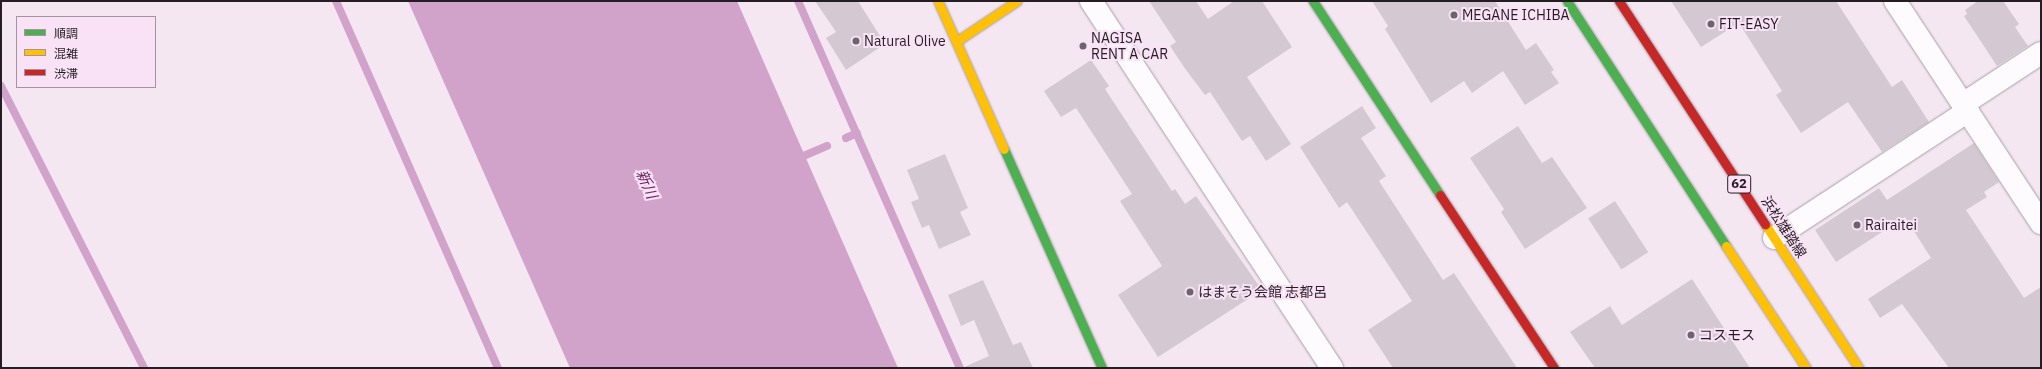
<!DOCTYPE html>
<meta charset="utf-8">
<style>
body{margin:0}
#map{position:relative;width:2042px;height:369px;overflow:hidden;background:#f4e7f2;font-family:"IBM Plex Sans","Noto Sans JP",sans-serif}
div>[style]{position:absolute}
.water>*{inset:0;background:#d2a3ca}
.stream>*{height:8px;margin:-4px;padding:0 4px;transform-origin:4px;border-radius:4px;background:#d2a3ca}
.building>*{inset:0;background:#d4c9d2;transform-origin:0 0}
.roads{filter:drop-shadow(0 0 1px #a99fa7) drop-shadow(0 0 1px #a99fa7)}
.street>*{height:22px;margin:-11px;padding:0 11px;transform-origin:11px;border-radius:11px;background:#fdfbfd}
.fast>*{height:9px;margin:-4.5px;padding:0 4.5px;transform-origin:4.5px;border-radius:4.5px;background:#4caf50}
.slow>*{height:9px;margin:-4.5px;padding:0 4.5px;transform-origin:4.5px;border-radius:4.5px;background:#ffc107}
.jam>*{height:9px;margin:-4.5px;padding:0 4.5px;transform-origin:4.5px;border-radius:4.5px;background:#c62828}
.dots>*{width:11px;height:11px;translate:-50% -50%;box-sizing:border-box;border:2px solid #f9e2f5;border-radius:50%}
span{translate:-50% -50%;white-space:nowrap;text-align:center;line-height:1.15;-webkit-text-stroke:4px #f9e2f5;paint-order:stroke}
.shield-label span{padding:1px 3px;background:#f9e2f5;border:1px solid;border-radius:3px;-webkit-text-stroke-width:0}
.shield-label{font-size:13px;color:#251d24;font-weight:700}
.poi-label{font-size:14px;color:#251d24}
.left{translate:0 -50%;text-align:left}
.street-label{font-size:14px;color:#251d24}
.water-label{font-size:15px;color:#6d2565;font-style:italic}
.frame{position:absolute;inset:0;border:2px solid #251d24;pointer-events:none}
.legend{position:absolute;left:16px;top:16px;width:140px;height:72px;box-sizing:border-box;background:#f9e2f5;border:1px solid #a493a1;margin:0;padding:5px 7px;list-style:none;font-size:12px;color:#251d24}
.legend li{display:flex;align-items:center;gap:8px;height:20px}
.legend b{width:20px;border:1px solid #a493a1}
</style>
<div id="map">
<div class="water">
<i style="clip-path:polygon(408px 1px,737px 1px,898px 368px,570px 368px)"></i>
</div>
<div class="stream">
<i style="left:336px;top:1px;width:401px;rotate:66.2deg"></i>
<i style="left:798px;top:1px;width:401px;rotate:66.2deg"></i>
<i style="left:1px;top:86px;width:316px;rotate:63.1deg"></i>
<i style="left:846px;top:138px;width:12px;rotate:-24deg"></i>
<i style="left:794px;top:160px;width:36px;rotate:-23deg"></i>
</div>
<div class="building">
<i style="clip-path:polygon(815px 1px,858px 1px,885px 44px,846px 70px,826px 38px,836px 32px)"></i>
<i style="clip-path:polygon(1149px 1px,1196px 1px,1208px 19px,1234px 1px,1262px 1px,1292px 47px,1247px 77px,1291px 144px,1266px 161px,1250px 136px,1242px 141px,1210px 92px,1205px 95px,1186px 70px,1170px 46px,1176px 42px)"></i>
<i style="clip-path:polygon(1372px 1px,1495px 1px,1526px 50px,1536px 43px,1554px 70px,1551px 72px,1559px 83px,1525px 105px,1503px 71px,1472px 93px,1464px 81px,1431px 103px,1385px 29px,1388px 26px)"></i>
<i style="clip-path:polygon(1671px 1px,1836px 1px,1892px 87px,1902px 80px,1929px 122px,1882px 152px,1848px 102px,1801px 133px,1776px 95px,1782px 91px,1739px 23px,1701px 47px)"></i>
<i style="clip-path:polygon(1978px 1px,2003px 1px,2019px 24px,2015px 27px,2028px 46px,1997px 66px,1964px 16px,1967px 14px,1965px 10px)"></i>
<i style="clip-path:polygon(1091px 60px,1109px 86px,1105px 89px,1172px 191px,1175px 189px,1185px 204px,1196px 196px,1262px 290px,1158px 357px,1118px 295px,1162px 266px,1120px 201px,1132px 194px,1076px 108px,1061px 117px,1044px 91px)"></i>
<i style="clip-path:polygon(1362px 106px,1376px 128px,1361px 138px,1386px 176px,1379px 181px,1443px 280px,1454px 273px,1517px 368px,1393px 368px,1368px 330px,1412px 301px,1347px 202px,1339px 208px,1300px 147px)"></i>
<i style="clip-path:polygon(1518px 126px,1542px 163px,1552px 157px,1587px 208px,1525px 249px,1501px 212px,1504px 209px,1470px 158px)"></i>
<i style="clip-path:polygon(1974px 143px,1999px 182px,1984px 192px,1987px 197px,1966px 210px,2024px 298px,2041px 287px,2041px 368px,1949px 368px,1902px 304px,1880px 318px,1868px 299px,1931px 258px,1905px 217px,1836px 262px,1815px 230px,1879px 188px,1887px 200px)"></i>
<i style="clip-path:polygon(945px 154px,968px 208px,960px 212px,971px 235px,939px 249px,929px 225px,922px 228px,911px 202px,919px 199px,907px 170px)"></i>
<i style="left:1615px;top:201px;width:61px;height:32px;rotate:57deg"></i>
<i style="clip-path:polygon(1692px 279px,1750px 368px,1595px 368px,1570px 332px,1610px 306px,1622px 325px)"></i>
<i style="clip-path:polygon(983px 280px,1013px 345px,1021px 342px,1033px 368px,962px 368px,989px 356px,974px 320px,961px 326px,948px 295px)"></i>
</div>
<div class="roads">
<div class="street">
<i style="left:1091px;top:1px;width:439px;rotate:56.7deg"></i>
<i style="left:1895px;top:1px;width:266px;rotate:56.7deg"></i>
<i style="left:1963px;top:104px;width:93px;rotate:-33.2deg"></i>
<i style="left:1774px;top:238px;width:232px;rotate:-33.2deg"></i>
</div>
<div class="fast">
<i style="left:1313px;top:1px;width:232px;rotate:56.8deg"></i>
<i style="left:1567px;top:1px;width:292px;rotate:57deg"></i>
<i style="left:1004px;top:149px;width:240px;rotate:65.9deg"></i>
</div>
<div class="slow">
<i style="left:938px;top:1px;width:162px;rotate:66deg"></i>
<i style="left:957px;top:41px;width:72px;rotate:-33.7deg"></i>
<i style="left:1765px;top:224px;width:172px;rotate:56.9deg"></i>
<i style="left:1726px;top:246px;width:146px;rotate:56.7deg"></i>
</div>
<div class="jam">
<i style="left:1619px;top:1px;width:267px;rotate:56.8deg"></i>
<i style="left:1440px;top:195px;width:207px;rotate:56.6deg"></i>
</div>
</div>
<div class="dots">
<i style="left:1454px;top:15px;background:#6d646c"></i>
<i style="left:1711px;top:24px;background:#6d646c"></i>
<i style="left:856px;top:41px;background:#6d646c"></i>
<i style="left:1083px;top:46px;background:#6d646c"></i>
<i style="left:1857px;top:225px;background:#6d646c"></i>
<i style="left:1190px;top:292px;background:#6d646c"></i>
<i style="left:1691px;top:335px;background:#6d646c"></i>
</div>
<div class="shield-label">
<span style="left:1739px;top:184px">62</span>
</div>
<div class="poi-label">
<span class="left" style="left:1462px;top:15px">MEGANE ICHIBA</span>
<span class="left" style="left:1719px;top:24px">FIT-EASY</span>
<span class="left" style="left:1091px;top:46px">NAGISA<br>RENT A CAR</span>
<span class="left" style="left:864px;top:41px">Natural Olive</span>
<span class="left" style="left:1865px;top:225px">Rairaitei</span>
<span class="left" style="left:1198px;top:292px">はまそう会館 志都呂</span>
<span class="left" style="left:1699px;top:335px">コスモス</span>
</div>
<div class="street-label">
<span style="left:1784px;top:227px;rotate:57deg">浜松雄踏線</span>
</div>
<div class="water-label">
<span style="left:647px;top:184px;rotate:66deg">新川</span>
</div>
<div class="frame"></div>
<ul class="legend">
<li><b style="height:5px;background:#4caf50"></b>順調</li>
<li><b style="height:5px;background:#ffc107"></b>混雑</li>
<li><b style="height:5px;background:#c62828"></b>渋滞</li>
</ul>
</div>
